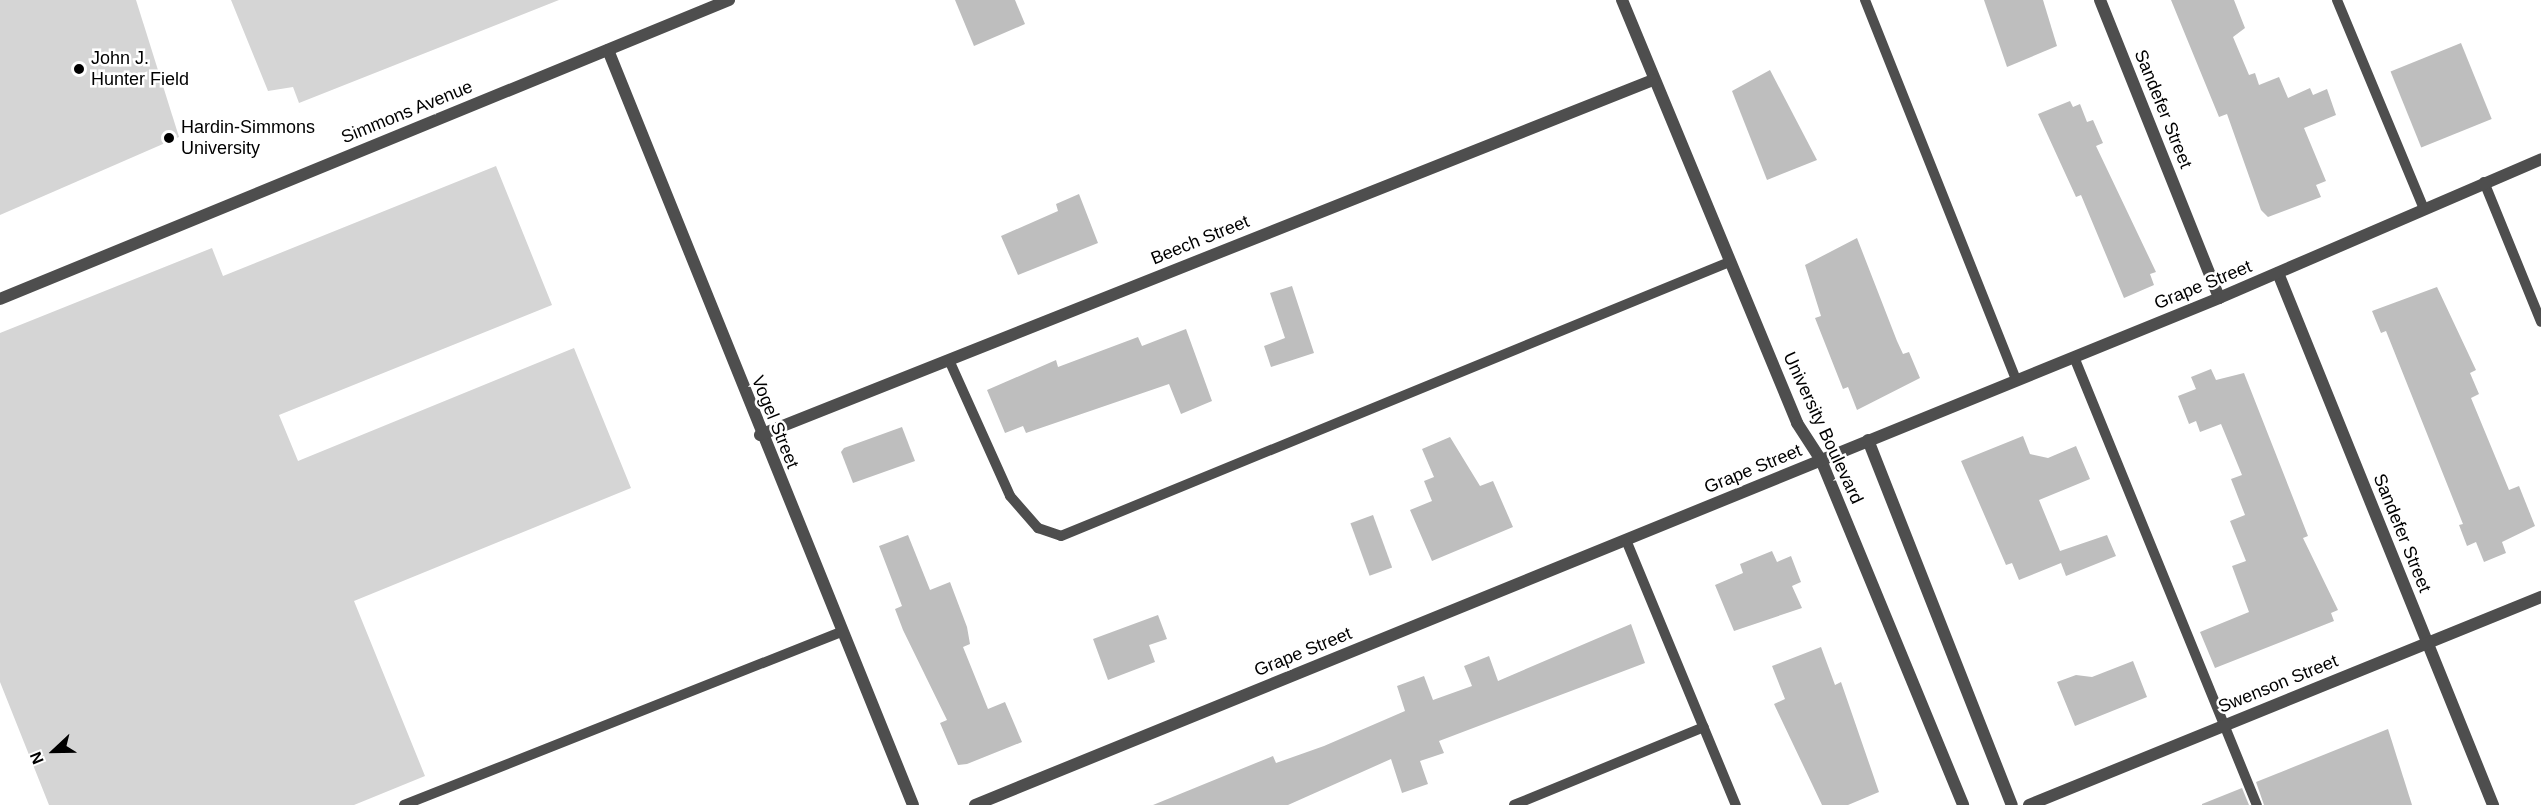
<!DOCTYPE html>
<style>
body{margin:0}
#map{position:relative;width:2541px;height:805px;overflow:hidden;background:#fff;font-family:Helvetica,sans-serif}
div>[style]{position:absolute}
.green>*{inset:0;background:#d5d5d5}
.building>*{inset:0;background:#bebebe;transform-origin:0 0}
.service>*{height:10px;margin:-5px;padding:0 5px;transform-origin:5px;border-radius:5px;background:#4e4e4e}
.minor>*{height:12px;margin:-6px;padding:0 6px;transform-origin:6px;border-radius:6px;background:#4e4e4e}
.tertiary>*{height:12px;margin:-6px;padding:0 6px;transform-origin:6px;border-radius:6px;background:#4e4e4e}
.dots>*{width:16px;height:16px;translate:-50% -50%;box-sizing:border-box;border:3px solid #fff;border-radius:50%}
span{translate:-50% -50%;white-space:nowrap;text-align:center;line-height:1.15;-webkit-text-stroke:5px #fff;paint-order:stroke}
.poi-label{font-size:18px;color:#000}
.left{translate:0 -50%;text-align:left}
.street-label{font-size:18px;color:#000}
.north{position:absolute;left:24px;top:721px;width:60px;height:60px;-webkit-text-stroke:4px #fff;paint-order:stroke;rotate:248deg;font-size:16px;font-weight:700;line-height:24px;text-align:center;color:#000}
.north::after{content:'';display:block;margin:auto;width:21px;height:27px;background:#000;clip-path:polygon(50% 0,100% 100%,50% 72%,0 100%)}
</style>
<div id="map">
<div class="green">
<i style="clip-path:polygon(0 0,136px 0,179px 137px,0 215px)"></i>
<i style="clip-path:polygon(231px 0,559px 0,299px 103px,293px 87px,268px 91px)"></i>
<i style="clip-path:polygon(496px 166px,552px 305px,279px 415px,298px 461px,574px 348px,631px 488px,354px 601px,425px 776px,354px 805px,49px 805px,0 682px,0 333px,212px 248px,223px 276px)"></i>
</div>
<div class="building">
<i style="clip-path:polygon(955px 0,1015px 0,1025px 24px,974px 46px)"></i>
<i style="clip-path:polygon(1984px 0,2043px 0,2057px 46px,2007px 67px)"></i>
<i style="clip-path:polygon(2171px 0,2234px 0,2245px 28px,2233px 37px,2249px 75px,2255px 73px,2259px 85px,2279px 77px,2288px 98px,2310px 88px,2313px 95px,2327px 89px,2336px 115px,2304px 128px,2326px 181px,2316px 185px,2321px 197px,2268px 217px,2261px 210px,2227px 114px,2219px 117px)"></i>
<i style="left:2461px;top:43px;width:82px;height:76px;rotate:68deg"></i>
<i style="clip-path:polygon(1770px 70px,1817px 160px,1767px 180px,1732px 91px)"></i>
<i style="clip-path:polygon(2070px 101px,2073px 107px,2080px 104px,2087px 122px,2093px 120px,2103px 143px,2096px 146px,2156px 272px,2150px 274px,2154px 285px,2124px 298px,2081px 195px,2076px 197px,2038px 114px)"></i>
<i style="clip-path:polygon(1079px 194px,1098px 243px,1018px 275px,1001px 236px,1058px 211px,1056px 204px)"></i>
<i style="clip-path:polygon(1857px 238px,1897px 341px,1903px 354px,1909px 352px,1920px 378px,1857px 410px,1848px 387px,1843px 389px,1815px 318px,1821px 316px,1805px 265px)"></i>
<i style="clip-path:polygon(1292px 286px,1314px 353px,1271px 367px,1264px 346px,1285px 338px,1270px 293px)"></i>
<i style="clip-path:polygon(2437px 287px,2476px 370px,2470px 373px,2479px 394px,2471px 398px,2509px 490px,2519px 486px,2535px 526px,2502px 542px,2506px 553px,2484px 562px,2476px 542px,2467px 546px,2459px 525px,2463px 524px,2386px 331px,2381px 333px,2372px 311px)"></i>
<i style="clip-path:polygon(1186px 329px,1212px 401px,1181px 414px,1169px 384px,1026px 433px,1023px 426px,1005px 433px,987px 390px,1056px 360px,1058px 367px,1138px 337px,1142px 346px)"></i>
<i style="clip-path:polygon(2211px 369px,2216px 380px,2244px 373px,2308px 536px,2303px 538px,2338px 610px,2331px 613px,2334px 621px,2215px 668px,2200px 632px,2249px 612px,2232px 566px,2246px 561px,2230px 521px,2245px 515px,2231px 479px,2242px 475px,2221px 424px,2200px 432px,2196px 421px,2189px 424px,2178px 396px,2196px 389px,2191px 377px)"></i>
<i style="clip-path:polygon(902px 427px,915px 461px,853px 483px,841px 452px,844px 448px)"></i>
<i style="clip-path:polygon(2023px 436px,2030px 454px,2048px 458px,2076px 446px,2090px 479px,2039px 500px,2060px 551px,2107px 535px,2116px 556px,2066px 576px,2061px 563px,2019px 580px,2012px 563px,2006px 565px,1961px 461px)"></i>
<i style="clip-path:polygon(1450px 437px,1480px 486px,1493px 481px,1513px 527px,1432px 561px,1410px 510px,1432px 501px,1424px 481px,1434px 477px,1422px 449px)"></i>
<i style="left:1373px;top:515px;width:56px;height:24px;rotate:70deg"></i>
<i style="clip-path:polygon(908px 535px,930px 590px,950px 582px,967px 627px,970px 644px,963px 647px,988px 709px,1005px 702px,1022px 742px,967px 764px,958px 765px,940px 723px,947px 720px,903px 630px,895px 609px,902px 606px,879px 546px)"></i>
<i style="clip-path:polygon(1772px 551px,1777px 562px,1791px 556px,1801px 582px,1792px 586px,1802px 608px,1734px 631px,1715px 585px,1743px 573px,1740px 564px)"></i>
<i style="clip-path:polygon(1158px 615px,1167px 639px,1149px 645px,1155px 662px,1108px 680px,1093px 639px)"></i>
<i style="clip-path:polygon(1631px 624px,1645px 663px,1439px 741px,1444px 753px,1420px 761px,1428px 784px,1402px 793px,1391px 759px,1288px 805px,1153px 805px,1273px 756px,1276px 763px,1324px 746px,1405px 711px,1397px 686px,1424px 676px,1433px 700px,1472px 686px,1464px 666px,1489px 656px,1498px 681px)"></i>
<i style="clip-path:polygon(1821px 647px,1835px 685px,1841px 682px,1879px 792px,1848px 805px,1822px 805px,1774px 704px,1785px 699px,1772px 666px)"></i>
<i style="clip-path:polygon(2133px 661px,2147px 697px,2075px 726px,2057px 682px,2076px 675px,2092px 677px)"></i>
<i style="clip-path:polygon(2388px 729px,2412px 805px,2264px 805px,2256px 782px)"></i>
<i style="clip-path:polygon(2242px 788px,2249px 805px,2202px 805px,2202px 804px)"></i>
</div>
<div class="service">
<i style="left:1865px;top:0;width:409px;rotate:68.3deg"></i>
<i style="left:2337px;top:0;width:226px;rotate:67.4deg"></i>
<i style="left:2484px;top:182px;width:151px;rotate:67.8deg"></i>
<i style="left:2074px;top:357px;width:484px;rotate:67.8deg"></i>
<i style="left:949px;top:360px;width:149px;rotate:65.8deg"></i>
<i style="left:1010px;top:496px;width:43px;rotate:48.8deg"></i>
<i style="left:1038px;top:528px;width:24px;rotate:19deg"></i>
<i style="left:1061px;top:536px;width:722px;rotate:-22.3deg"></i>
<i style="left:1626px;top:540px;width:287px;rotate:67.5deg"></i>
<i style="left:404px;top:805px;width:470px;rotate:-21.6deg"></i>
<i style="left:1514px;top:805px;width:205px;rotate:-22.3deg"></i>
</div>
<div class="minor">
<i style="left:1622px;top:0;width:458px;rotate:67.5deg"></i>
<i style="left:1797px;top:423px;width:44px;rotate:57deg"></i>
<i style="left:1821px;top:460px;width:373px;rotate:67.6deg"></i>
<i style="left:2100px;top:0;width:321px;rotate:68.2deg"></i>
<i style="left:608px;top:50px;width:814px;rotate:68deg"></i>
<i style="left:2278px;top:273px;width:574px;rotate:67.99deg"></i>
<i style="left:0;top:299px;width:788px;rotate:-22.3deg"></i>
<i style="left:760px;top:435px;width:961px;rotate:-21.68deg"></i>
<i style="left:1868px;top:440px;width:392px;rotate:68.5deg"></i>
<i style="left:2029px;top:805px;width:553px;rotate:-22.11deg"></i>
</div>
<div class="tertiary">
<i style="left:975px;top:805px;width:1343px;rotate:-22.17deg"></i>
<i style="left:2219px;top:298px;width:351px;rotate:-23.3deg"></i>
</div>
<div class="dots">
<i style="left:79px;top:69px;background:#000"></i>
<i style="left:169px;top:138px;background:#000"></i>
</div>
<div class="poi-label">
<span class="left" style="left:91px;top:69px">John J.<br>Hunter Field</span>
<span class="left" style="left:181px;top:138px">Hardin-Simmons<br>University</span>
</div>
<div class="street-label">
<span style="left:2163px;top:109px;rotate:68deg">Sandefer Street</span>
<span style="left:407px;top:112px;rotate:-22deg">Simmons Avenue</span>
<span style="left:1200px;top:240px;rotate:-22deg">Beech Street</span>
<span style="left:2203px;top:285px;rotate:-22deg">Grape Street</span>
<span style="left:775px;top:422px;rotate:68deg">Vogel Street</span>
<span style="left:1823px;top:428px;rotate:65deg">University Boulevard</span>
<span style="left:1753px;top:469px;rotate:-22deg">Grape Street</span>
<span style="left:2402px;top:533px;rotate:68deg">Sandefer Street</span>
<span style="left:1303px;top:652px;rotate:-22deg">Grape Street</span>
<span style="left:2278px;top:684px;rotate:-22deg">Swenson Street</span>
</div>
<div class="north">N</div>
</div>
